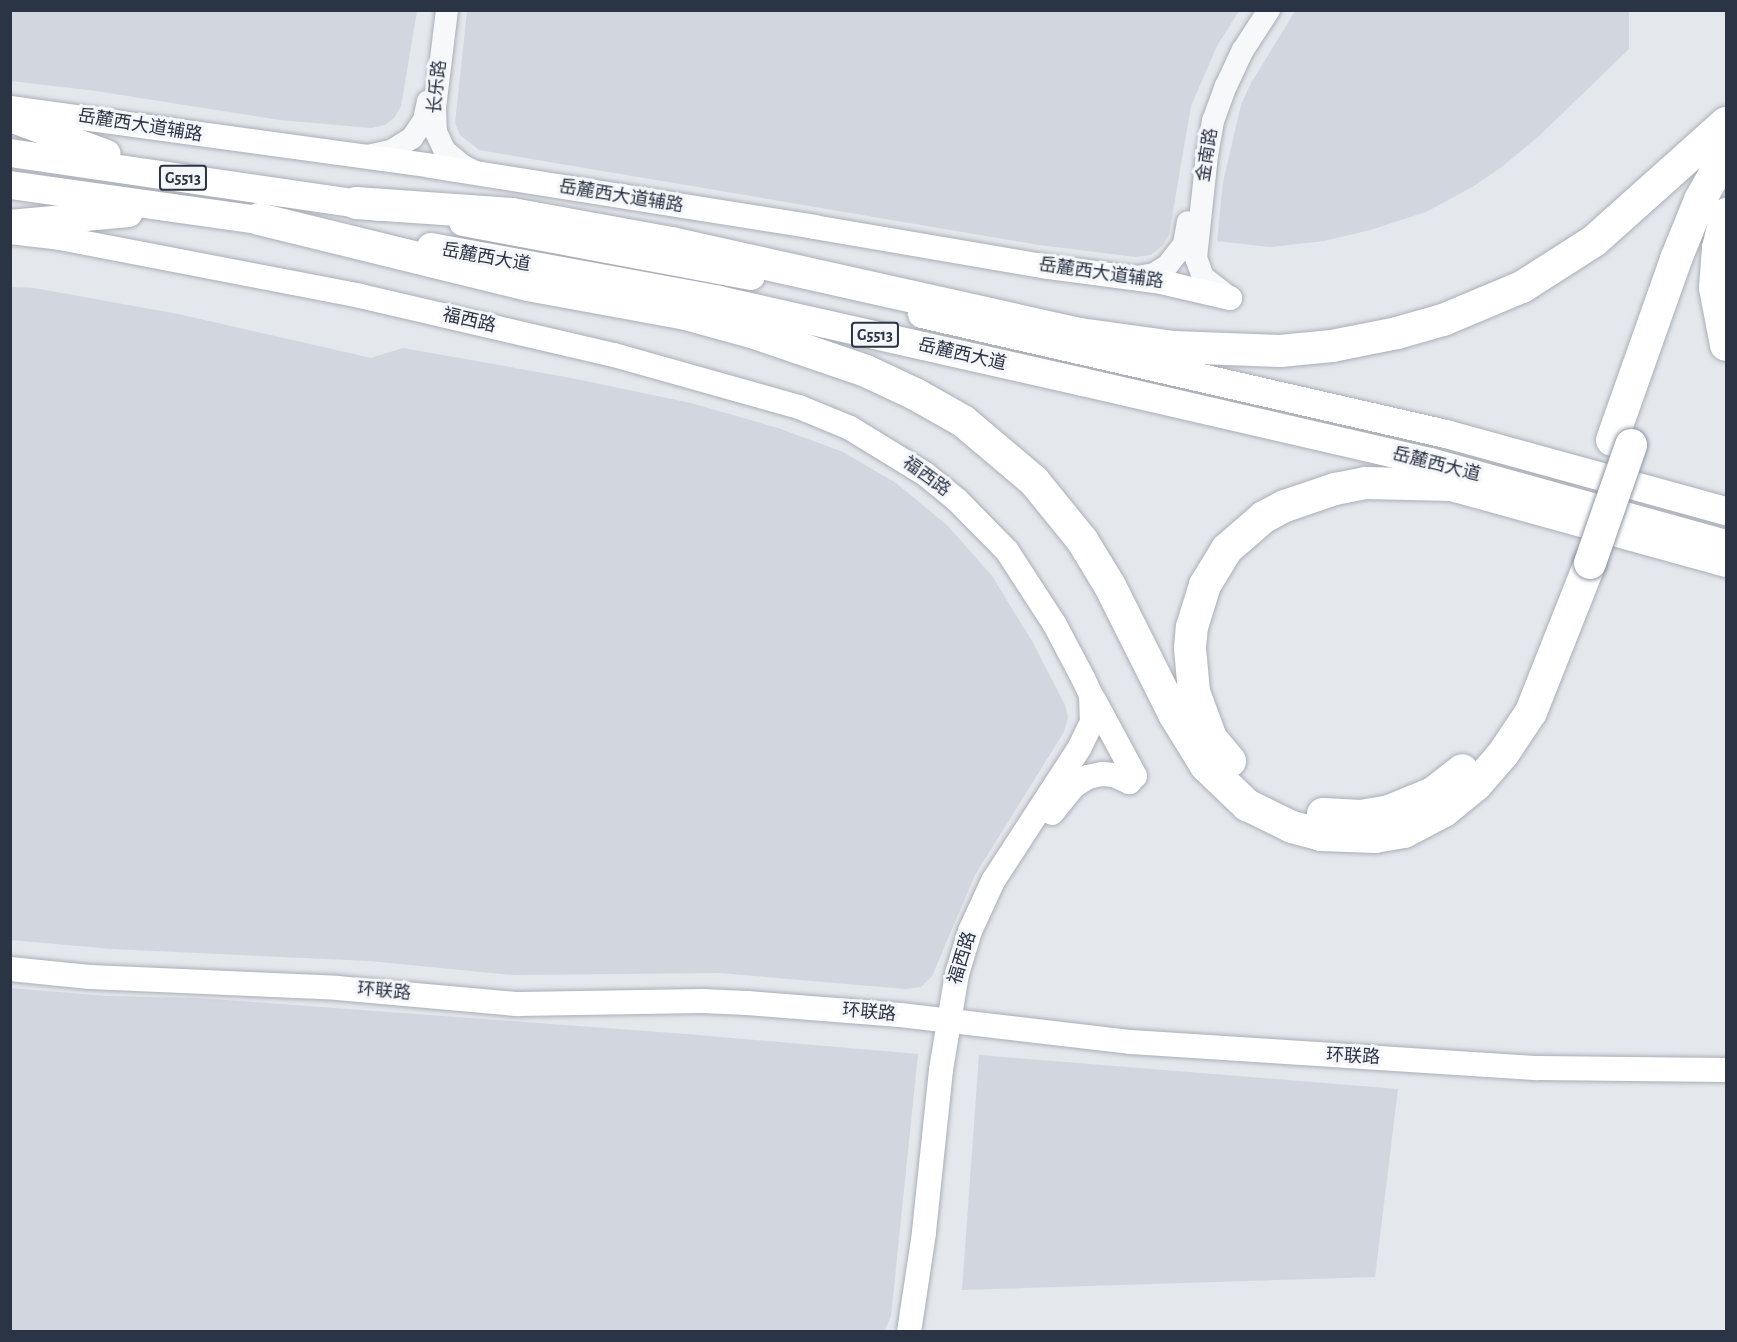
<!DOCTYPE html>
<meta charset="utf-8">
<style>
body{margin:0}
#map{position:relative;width:1737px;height:1342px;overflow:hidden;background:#e4e7ec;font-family:"Alegreya Sans","Noto Sans SC",sans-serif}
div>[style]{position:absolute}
.built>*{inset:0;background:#d2d6de}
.roads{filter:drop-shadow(0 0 2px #a9aeb7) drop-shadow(0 0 2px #a9aeb7)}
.tertiary>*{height:22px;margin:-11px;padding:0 11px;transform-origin:11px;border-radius:11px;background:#f7f8fa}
.secondary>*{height:24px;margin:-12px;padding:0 12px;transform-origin:12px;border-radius:12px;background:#fff}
.trunk>*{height:28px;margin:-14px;padding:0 14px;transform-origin:14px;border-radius:14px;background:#fff}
.motorway>*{height:32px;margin:-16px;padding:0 16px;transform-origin:16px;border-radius:16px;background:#fff}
.bridges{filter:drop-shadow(0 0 2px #8b94a3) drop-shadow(0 0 2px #8b94a3)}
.motorway-bridge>*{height:32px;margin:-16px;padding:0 16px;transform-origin:16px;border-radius:16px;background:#fff}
span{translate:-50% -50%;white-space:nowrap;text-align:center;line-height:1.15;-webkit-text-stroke:6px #f4f6f9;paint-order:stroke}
.shield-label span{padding:2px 4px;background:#f4f6f9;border:2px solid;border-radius:4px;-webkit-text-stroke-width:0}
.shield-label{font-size:16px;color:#2b3445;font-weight:700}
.street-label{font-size:18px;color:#2b3445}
.frame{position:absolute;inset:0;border:12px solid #2b3445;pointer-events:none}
</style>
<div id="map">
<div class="built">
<i style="clip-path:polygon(10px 11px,11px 10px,417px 11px,401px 106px,395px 117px,385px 125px,371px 128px,280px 120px,96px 91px,11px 81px)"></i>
<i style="clip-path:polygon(467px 11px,467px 10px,1239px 11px,1217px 46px,1191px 106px,1169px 235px,1163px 245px,1151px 255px,1136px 257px,1039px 245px,479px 150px,460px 135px,455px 123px)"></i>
<i style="clip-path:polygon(1295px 11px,1629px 11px,1629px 49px,1539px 136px,1503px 166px,1474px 186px,1426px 212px,1370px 230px,1324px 241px,1270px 247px,1217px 241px,1223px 182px,1241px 105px,1251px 83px)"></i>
<i style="clip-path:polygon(10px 287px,34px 288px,178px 314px,371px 358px,403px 348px,571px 378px,691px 403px,778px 428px,843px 452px,896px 483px,948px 526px,992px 576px,1032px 641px,1065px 705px,1068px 717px,1064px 732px,975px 875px,932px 976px,921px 987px,905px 989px,720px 973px,513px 975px,369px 961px,112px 949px,11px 940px)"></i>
<i style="clip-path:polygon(11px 988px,106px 996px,199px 998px,686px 1034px,918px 1054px,891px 1316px,884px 1332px,11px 1331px)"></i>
<i style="clip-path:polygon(979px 1055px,1398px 1089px,1375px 1277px,962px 1290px)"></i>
</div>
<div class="roads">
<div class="tertiary">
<i style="left:447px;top:10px;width:99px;rotate:97deg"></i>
<i style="left:435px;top:108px;width:24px;rotate:88deg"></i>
<i style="left:436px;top:132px;width:21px;rotate:65deg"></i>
<i style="left:445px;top:151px;width:23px;rotate:40deg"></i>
<i style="left:463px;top:166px;width:14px;rotate:25deg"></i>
<i style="left:367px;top:156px;width:25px;rotate:-12deg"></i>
<i style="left:391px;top:151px;width:25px;rotate:-32deg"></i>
<i style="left:412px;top:138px;width:22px;rotate:-56deg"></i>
<i style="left:424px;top:120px;width:19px;rotate:-78deg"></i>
<i style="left:1132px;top:278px;width:22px;rotate:-10deg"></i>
<i style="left:1154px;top:274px;width:15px;rotate:-32deg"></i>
<i style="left:1167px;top:266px;width:28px;rotate:-52deg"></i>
<i style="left:1184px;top:244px;width:22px;rotate:-80deg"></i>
<i style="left:1230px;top:298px;width:34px;rotate:-142deg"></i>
<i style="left:1203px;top:277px;width:20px;rotate:-110deg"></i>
<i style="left:1196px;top:258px;width:104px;rotate:-83.9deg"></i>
<i style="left:1207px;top:155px;width:35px;rotate:-80deg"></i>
<i style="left:1213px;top:121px;width:37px;rotate:-70deg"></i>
<i style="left:1226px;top:86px;width:40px;rotate:-65deg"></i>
<i style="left:1243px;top:50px;width:48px;rotate:-57deg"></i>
</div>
<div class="secondary">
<i style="left:10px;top:108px;width:425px;rotate:7.8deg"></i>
<i style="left:431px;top:166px;width:388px;rotate:9deg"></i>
<i style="left:814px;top:227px;width:238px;rotate:9.7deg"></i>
<i style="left:1049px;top:267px;width:113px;rotate:7.6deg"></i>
<i style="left:1161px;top:282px;width:71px;rotate:13.1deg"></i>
<i style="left:10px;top:232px;width:50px;rotate:6.8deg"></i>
<i style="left:60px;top:238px;width:306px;rotate:10.9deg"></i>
<i style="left:360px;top:296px;width:261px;rotate:13.1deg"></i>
<i style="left:614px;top:355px;width:192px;rotate:15.7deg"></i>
<i style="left:799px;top:407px;width:55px;rotate:22.4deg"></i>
<i style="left:850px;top:428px;width:88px;rotate:31.5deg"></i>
<i style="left:925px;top:474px;width:41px;rotate:39.1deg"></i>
<i style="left:957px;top:500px;width:71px;rotate:45.6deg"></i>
<i style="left:1007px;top:551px;width:88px;rotate:57deg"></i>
<i style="left:1055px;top:625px;width:60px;rotate:62.2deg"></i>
<i style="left:1083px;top:678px;width:19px;rotate:65deg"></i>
<i style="left:1091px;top:695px;width:27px;rotate:88deg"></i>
<i style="left:1092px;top:722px;width:28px;rotate:116deg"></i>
<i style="left:1080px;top:747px;width:160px;rotate:123deg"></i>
<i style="left:993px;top:881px;width:55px;rotate:114.7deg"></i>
<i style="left:970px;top:931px;width:45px;rotate:106.8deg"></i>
<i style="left:957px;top:974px;width:97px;rotate:99.5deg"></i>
<i style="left:941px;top:1070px;width:164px;rotate:96deg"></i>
<i style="left:924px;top:1233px;width:100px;rotate:98.6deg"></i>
<i style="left:1052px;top:813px;width:35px;rotate:-51deg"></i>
<i style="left:1074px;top:786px;width:17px;rotate:-33deg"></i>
<i style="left:1088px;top:777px;width:14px;rotate:-12deg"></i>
<i style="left:1102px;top:774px;width:12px;rotate:5deg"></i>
<i style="left:1114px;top:775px;width:17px;rotate:25deg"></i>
<i style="left:1129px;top:782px;width:8px;rotate:-45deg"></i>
<i style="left:1135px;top:776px;width:86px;rotate:-118.3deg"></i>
<i style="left:10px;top:969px;width:80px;rotate:5.7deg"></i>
<i style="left:90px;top:977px;width:247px;rotate:2.5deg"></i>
<i style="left:337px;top:988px;width:182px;rotate:5.1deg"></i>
<i style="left:518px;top:1004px;width:184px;rotate:-0.9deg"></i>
<i style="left:702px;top:1001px;width:45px;rotate:2.5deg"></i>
<i style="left:747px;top:1003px;width:153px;rotate:4.5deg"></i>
<i style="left:900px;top:1015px;width:233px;rotate:6.7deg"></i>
<i style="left:1131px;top:1042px;width:408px;rotate:3.7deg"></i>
<i style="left:1538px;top:1068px;width:188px;rotate:0.6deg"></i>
</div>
<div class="trunk">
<i style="left:10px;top:118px;width:103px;rotate:20.4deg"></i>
<i style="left:10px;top:153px;width:373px;rotate:8.3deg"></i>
<i style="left:10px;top:185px;width:275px;rotate:8deg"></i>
<i style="left:463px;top:222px;width:293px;rotate:10.6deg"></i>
<i style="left:10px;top:224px;width:119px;rotate:-5.3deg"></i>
<i style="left:431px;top:247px;width:293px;rotate:10.4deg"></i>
<i style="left:719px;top:300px;width:373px;rotate:12.7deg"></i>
<i style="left:1083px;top:382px;width:356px;rotate:13deg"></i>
<i style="left:1430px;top:462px;width:307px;rotate:15.5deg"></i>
<i style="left:922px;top:314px;width:538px;rotate:12.9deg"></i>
<i style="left:1446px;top:434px;width:290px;rotate:15.4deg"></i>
</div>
<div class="motorway">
<i style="left:356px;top:203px;width:156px;rotate:4deg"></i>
<i style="left:512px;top:214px;width:163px;rotate:10.3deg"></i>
<i style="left:672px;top:243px;width:418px;rotate:12.6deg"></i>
<i style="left:1080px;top:334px;width:95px;rotate:7.9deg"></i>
<i style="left:1174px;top:347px;width:106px;rotate:2.2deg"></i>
<i style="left:1280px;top:351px;width:52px;rotate:-5.5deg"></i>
<i style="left:1332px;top:346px;width:66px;rotate:-11.3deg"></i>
<i style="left:1397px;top:333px;width:48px;rotate:-15.8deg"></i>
<i style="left:1443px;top:320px;width:86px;rotate:-22.7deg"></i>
<i style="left:1522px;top:287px;width:85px;rotate:-32.6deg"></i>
<i style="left:1594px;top:241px;width:177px;rotate:-41.8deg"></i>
<i style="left:1726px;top:214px;width:35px;rotate:103deg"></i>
<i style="left:1718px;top:248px;width:40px;rotate:94.3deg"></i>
<i style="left:1715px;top:288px;width:58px;rotate:79.1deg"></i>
<i style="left:259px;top:219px;width:277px;rotate:13.8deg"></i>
<i style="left:528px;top:285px;width:161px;rotate:10.4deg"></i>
<i style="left:686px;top:314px;width:72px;rotate:15.4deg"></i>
<i style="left:755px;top:333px;width:117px;rotate:18.9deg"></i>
<i style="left:866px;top:371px;width:54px;rotate:25.1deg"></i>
<i style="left:915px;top:394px;width:55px;rotate:29.4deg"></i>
<i style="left:963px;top:421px;width:93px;rotate:40.2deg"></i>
<i style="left:1034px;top:481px;width:76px;rotate:50.9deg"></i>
<i style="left:1082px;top:540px;width:54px;rotate:58.7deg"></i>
<i style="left:1110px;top:586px;width:143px;rotate:63.4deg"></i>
<i style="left:1174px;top:714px;width:61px;rotate:58.4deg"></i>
<i style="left:1206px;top:766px;width:57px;rotate:43.6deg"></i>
<i style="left:1247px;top:805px;width:50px;rotate:26.1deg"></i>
<i style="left:1292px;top:827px;width:30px;rotate:15deg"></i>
<i style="left:1321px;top:835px;width:54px;rotate:2.1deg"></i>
<i style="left:1375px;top:837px;width:29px;rotate:-10deg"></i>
<i style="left:1404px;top:832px;width:45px;rotate:-27.7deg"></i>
<i style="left:1444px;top:811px;width:41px;rotate:-39.1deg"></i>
<i style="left:1476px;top:785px;width:41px;rotate:-48.9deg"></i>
<i style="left:1503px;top:754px;width:50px;rotate:-56.3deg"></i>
<i style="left:1531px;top:712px;width:160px;rotate:-68.4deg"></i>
<i style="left:1612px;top:440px;width:192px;rotate:-70.5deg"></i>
<i style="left:1676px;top:259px;width:64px;rotate:-67.9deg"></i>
<i style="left:1700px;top:200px;width:53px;rotate:-60.5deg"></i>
<i style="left:1230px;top:761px;width:30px;rotate:-130deg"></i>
<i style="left:1211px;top:738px;width:49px;rotate:-110.3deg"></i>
<i style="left:1194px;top:692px;width:44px;rotate:-95.2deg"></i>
<i style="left:1190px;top:648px;width:21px;rotate:-85deg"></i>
<i style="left:1192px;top:627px;width:44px;rotate:-72.8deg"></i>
<i style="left:1205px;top:585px;width:42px;rotate:-58.6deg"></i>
<i style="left:1227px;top:549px;width:49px;rotate:-40.9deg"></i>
<i style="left:1264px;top:517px;width:24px;rotate:-28deg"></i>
<i style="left:1285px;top:506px;width:53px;rotate:-18.8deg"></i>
<i style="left:1335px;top:489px;width:31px;rotate:-11deg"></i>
<i style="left:1365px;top:483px;width:87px;rotate:1.3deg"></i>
<i style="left:1452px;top:485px;width:284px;rotate:15.5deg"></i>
<i style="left:1323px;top:814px;width:38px;rotate:3deg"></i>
<i style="left:1361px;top:816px;width:28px;rotate:-10deg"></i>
<i style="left:1389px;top:811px;width:48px;rotate:-22.2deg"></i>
<i style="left:1433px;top:793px;width:37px;rotate:-38deg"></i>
</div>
</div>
<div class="bridges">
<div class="motorway-bridge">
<i style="left:1590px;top:563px;width:125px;rotate:-70.8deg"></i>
</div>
</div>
<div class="shield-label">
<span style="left:183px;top:178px">G5513</span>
<span style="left:875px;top:335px">G5513</span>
</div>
<div class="street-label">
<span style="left:438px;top:87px;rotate:-84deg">长乐路</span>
<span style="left:140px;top:126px;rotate:9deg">岳麓西大道辅路</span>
<span style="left:1208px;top:155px;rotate:-81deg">金南路</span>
<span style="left:621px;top:197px;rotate:9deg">岳麓西大道辅路</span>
<span style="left:486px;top:258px;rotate:10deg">岳麓西大道</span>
<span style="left:1101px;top:274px;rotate:8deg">岳麓西大道辅路</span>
<span style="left:469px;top:321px;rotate:13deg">福西路</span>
<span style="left:962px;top:355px;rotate:13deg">岳麓西大道</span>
<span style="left:1436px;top:465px;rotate:14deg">岳麓西大道</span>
<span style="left:926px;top:477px;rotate:36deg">福西路</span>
<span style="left:963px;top:958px;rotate:-73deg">福西路</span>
<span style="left:384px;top:992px;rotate:5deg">环联路</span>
<span style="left:869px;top:1013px;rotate:5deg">环联路</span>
<span style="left:1353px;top:1057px;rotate:3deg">环联路</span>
</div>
<div class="frame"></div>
</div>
